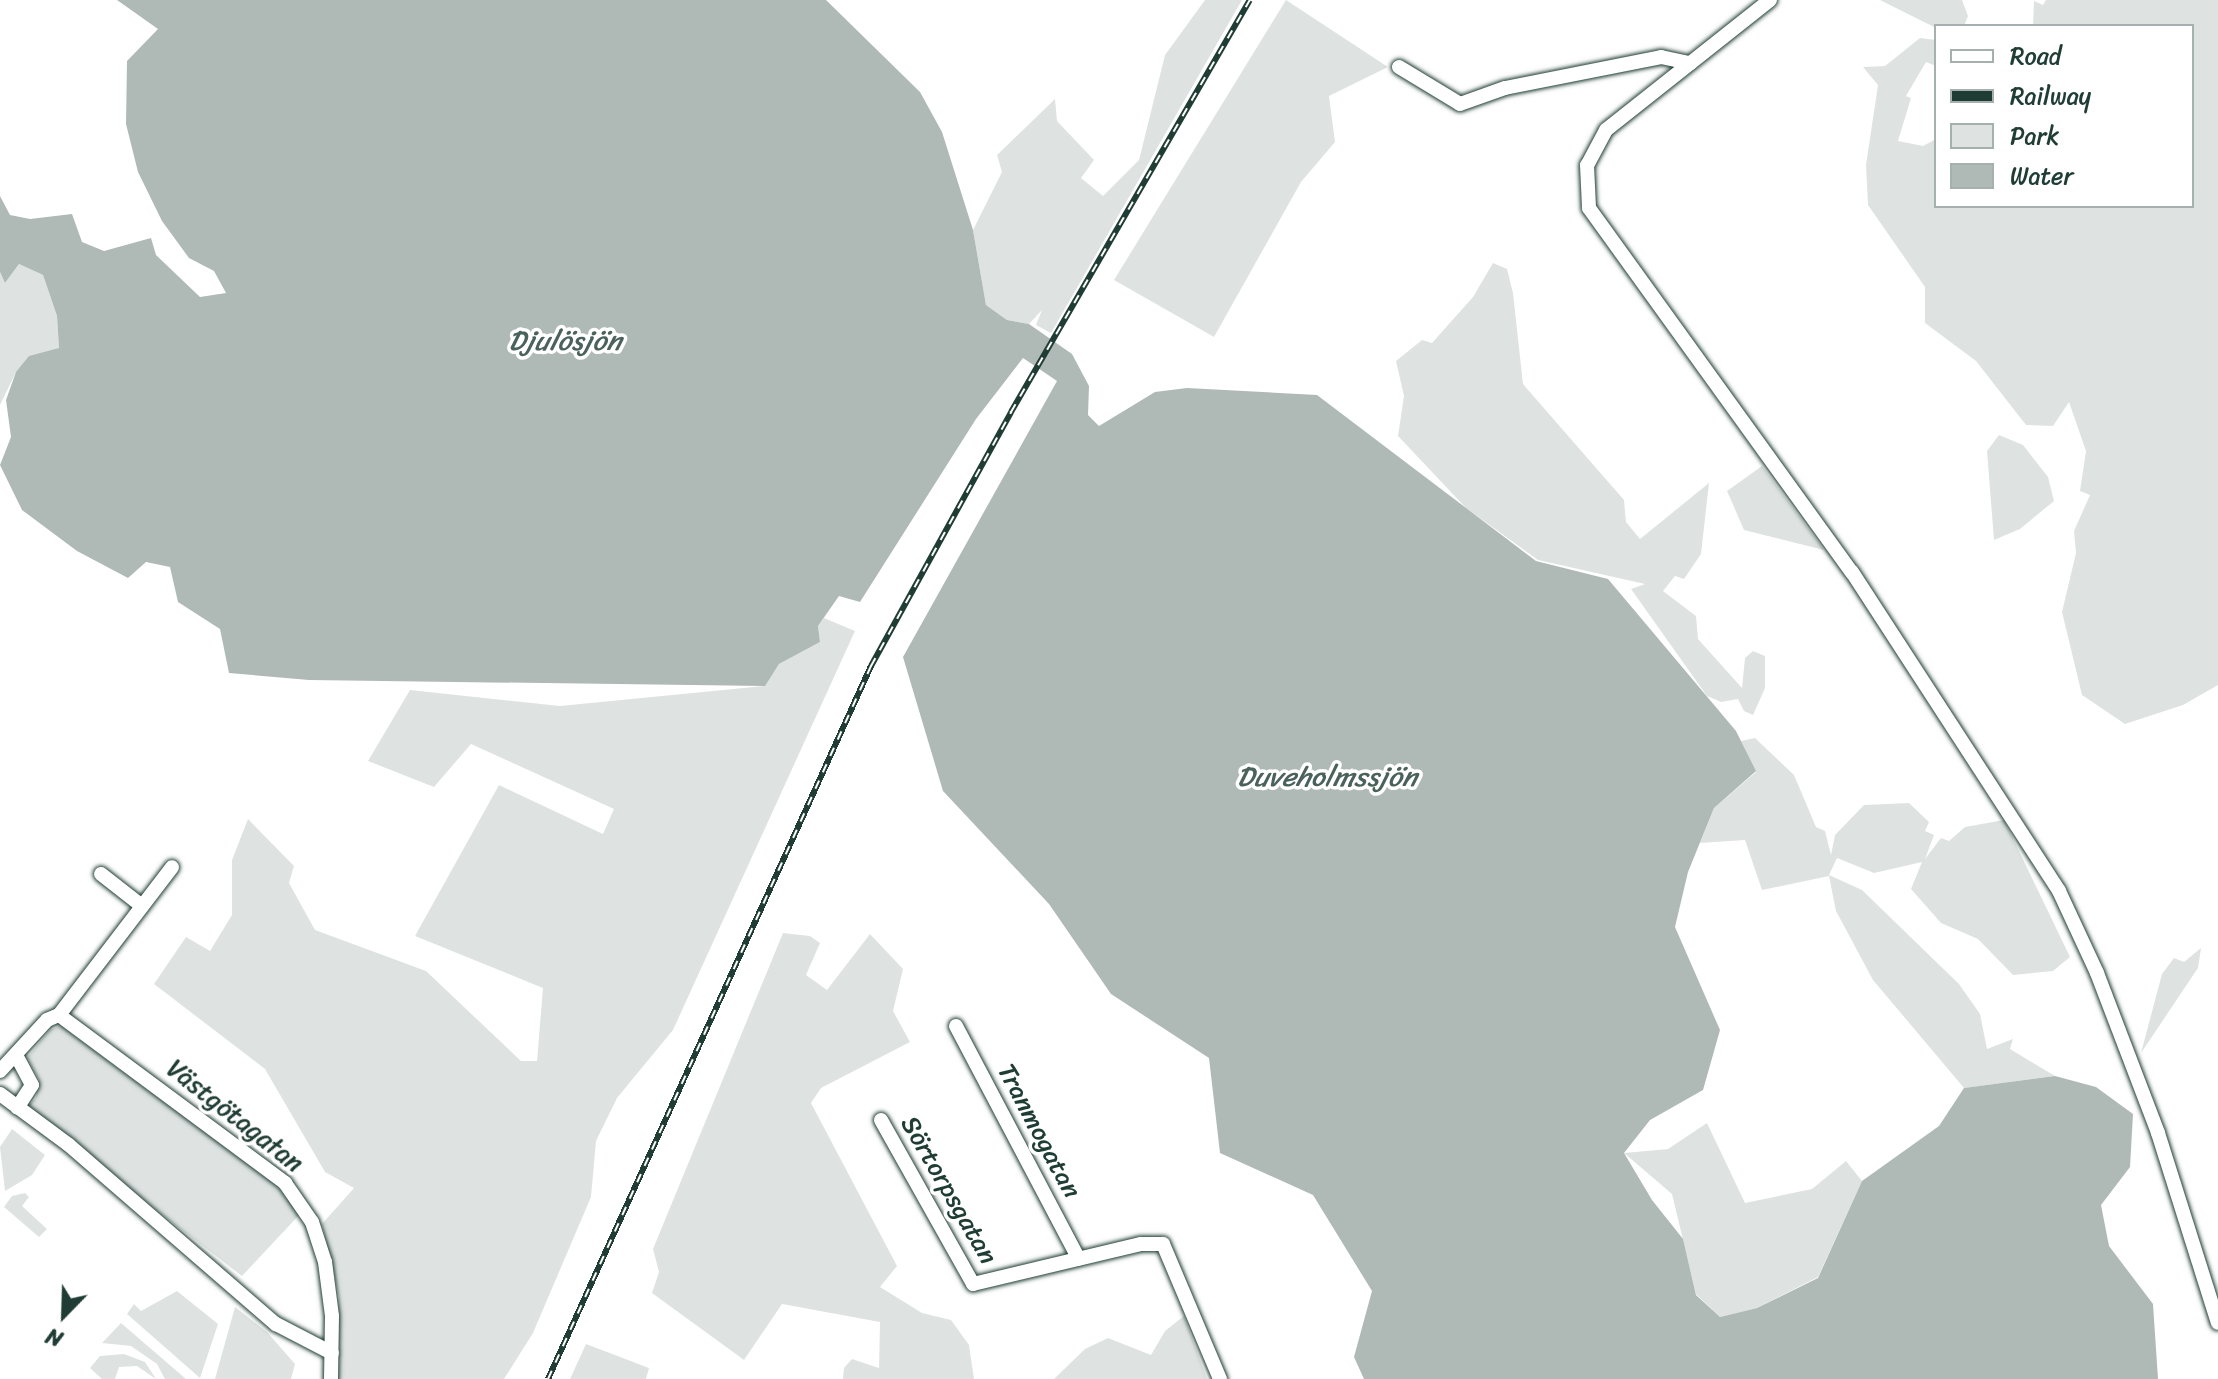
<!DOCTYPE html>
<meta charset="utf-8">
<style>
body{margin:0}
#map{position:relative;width:2218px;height:1379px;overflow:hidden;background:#fff;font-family:Sriracha,sans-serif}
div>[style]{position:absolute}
.green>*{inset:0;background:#dee3e2}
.water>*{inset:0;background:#afbab7}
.roads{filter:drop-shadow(0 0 2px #1f3d34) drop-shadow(0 0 2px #1f3d34)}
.minor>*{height:14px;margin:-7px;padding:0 7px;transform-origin:7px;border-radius:7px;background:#fff}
.rail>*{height:6px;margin-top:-3px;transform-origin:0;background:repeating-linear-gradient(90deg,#fff 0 9px,#1f3d34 0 18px);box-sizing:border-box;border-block:2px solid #1f3d34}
span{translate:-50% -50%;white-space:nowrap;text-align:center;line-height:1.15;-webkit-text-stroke:7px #fff;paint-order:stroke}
.street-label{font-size:26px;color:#1f3d34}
.water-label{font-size:28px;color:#4a625b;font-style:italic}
.legend{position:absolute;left:1934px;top:24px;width:260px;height:184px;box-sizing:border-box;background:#fff;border:2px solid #a5b1ae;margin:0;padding:10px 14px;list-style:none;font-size:24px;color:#1f3d34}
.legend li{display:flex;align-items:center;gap:16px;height:40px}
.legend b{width:40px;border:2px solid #a5b1ae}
.north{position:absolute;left:24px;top:1275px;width:80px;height:80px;-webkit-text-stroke:6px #fff;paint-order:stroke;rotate:203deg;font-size:22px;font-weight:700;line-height:32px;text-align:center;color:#1f3d34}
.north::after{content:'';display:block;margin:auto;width:28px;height:36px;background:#1f3d34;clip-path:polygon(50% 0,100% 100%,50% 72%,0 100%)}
</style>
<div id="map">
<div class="green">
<i style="clip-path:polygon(1205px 0,1242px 0,1051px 333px,1036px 325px,1042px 310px,1029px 324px,1007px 320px,986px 305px,973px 230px,1002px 172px,997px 155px,1055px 99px,1057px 121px,1094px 160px,1081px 178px,1103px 196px,1139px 160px,1165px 55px)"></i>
<i style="clip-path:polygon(1286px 0,1388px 67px,1329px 96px,1335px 142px,1301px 182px,1214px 337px,1114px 280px)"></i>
<i style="clip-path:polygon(1880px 0,1962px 0,1968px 16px,1964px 26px,1936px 28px)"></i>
<i style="clip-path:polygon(2046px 0,2218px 0,2218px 685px,2183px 705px,2125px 724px,2082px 695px,2062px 612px,2076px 553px,2074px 531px,2090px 495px,2080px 491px,2086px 451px,2069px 402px,2053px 426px,2026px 425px,1976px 361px,1925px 323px,1925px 287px,1868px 205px,1866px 165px,1878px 85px,1863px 67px,1885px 66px,1920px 38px,1936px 40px,1936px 66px,1926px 62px,1906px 96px,1911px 98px,1898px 141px,1923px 146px,1936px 139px,1936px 206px,2192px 206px,2192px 26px,2033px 26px,2034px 1px,2043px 5px)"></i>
<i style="clip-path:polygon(1493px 263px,1507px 269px,1513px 293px,1523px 384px,1624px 500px,1626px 522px,1640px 539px,1709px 483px,1701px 554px,1684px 579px,1675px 576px,1663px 591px,1696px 616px,1698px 639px,1742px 688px,1745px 658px,1753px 651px,1765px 656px,1765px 688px,1753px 715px,1744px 711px,1738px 699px,1721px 702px,1707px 696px,1631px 589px,1645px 584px,1538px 560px,1466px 508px,1398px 436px,1404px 396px,1396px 361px,1422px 340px,1432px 343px,1473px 297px)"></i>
<i style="clip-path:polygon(19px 264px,43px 275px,57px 316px,59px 348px,16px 372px,0 405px,0 272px,5px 283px)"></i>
<i style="clip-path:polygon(1999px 435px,2023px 445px,2048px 477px,2054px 501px,2020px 529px,1994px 540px,1987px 451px)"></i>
<i style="clip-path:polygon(1762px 466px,1824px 550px,1744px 530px,1727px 491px)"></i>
<i style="clip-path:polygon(824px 618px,855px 631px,673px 1030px,617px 1098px,596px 1141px,591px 1197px,533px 1333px,504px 1379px,337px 1379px,339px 1297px,322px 1224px,354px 1188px,325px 1172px,265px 1069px,154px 984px,186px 937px,210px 951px,232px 915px,232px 860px,248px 819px,294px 866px,289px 883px,315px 930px,426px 971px,521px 1061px,537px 1061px,543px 988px,415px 936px,499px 785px,603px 834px,614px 809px,471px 744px,434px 787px,368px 761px,410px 690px,560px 706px,764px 686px,779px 664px,820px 642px,818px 626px)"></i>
<i style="clip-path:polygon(1755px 738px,1794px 775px,1816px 827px,1825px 831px,1831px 855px,1835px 835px,1864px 805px,1909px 803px,1929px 822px,1925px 831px,1934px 835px,1925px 859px,1941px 838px,1949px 841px,1965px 827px,2004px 820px,2070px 957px,2053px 971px,2013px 975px,1978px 939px,1941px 923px,1911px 889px,1922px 862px,1874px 873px,1837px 858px,1829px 875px,1862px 890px,1959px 984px,1980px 1014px,1987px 1049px,2013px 1039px,2010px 1049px,2055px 1076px,1964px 1088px,1873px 980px,1836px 911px,1829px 876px,1762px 890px,1745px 840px,1700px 843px,1714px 808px,1756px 772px,1741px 741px)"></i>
<i style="clip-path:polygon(783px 933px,810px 936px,820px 943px,806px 975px,827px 990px,870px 934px,903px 969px,893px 1011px,910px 1042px,821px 1088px,811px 1103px,897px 1266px,880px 1287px,922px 1313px,951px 1320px,969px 1345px,974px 1379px,843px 1379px,844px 1368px,852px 1359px,879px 1368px,880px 1322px,782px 1304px,744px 1360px,652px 1293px,659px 1272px,653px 1249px)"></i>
<i style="clip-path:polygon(2201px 948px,2198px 968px,2141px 1053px,2162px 974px,2174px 958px,2184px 962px)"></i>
<i style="clip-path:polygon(61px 1026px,277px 1186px,300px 1214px,242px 1276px,25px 1109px,36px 1098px,39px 1079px,27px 1058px,50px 1030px)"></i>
<i style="clip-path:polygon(1707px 1123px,1745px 1203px,1812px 1189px,1846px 1161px,1862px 1181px,1818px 1277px,1757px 1308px,1720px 1317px,1696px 1294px,1672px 1194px,1624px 1153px,1668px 1149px)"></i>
<i style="clip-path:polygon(12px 1129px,45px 1155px,32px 1175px,5px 1191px,0 1147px)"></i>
<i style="clip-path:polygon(25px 1193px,29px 1197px,22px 1206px,47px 1229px,39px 1237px,4px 1207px,12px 1196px)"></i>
<i style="clip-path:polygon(177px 1291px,218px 1324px,200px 1378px,127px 1314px,134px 1304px,141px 1311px)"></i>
<i style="clip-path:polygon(235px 1307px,267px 1332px,295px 1364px,291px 1379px,215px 1379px)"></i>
<i style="clip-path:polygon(1184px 1316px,1207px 1379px,1054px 1379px,1085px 1349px,1108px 1338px,1151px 1355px,1165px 1331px)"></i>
<i style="clip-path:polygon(121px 1323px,186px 1379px,165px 1379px,157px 1364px,131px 1346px,102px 1343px)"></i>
<i style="clip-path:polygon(586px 1344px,649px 1368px,646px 1379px,570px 1379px)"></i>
<i style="clip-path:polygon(124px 1354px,145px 1362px,156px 1379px,137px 1366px,119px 1367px,115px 1379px,102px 1379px,90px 1368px,100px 1356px)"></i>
</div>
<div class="water">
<i style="clip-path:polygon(117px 0,826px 0,920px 92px,942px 132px,973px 230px,986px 305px,1007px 320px,1029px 324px,1072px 354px,1089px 386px,1088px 415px,1099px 426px,1155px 392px,1187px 388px,1317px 395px,1536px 561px,1608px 579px,1736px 731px,1756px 771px,1714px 808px,1688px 872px,1675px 927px,1720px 1030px,1703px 1090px,1650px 1120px,1624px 1153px,1652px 1200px,1683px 1239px,1696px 1295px,1720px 1317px,1757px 1308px,1818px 1278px,1862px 1181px,1939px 1126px,1964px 1088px,2055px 1076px,2096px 1087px,2133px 1114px,2130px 1167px,2101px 1205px,2109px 1246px,2153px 1304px,2158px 1379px,1364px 1379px,1354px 1357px,1372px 1291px,1313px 1195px,1220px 1153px,1209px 1058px,1111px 994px,1049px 904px,943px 791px,903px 657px,1057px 381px,1023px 358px,976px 419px,860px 602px,839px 596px,818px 626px,820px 642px,779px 664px,765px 686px,309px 680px,229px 673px,220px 629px,178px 602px,170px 567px,146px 562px,128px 578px,77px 551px,22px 510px,0 465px,11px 437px,6px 400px,16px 372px,29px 356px,59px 348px,57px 316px,43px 275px,19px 264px,5px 283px,0 272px,0 196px,10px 215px,30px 219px,72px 214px,82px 242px,104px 251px,151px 238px,156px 255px,200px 297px,226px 293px,214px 271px,189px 258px,162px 221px,138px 172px,126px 124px,127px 61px,158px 29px)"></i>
</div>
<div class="roads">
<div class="minor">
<i style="left:1770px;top:0;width:209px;rotate:141.6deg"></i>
<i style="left:1606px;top:130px;width:40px;rotate:118deg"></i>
<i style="left:1587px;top:165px;width:43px;rotate:87.3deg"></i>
<i style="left:1589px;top:208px;width:449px;rotate:54.2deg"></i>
<i style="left:1852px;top:572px;width:380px;rotate:57deg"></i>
<i style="left:2059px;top:891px;width:90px;rotate:65.1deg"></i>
<i style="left:2097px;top:973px;width:171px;rotate:69.1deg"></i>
<i style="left:2158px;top:1133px;width:199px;rotate:72.5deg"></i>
<i style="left:1399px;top:67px;width:71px;rotate:31.2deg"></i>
<i style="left:1460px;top:104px;width:48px;rotate:-19.6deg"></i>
<i style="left:1505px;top:88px;width:159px;rotate:-11.2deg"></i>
<i style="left:1661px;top:57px;width:30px;rotate:12deg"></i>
<i style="left:101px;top:874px;width:52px;rotate:38deg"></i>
<i style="left:59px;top:1015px;width:186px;rotate:-52.6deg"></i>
<i style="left:956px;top:1026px;width:263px;rotate:62.2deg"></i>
<i style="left:16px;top:1055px;width:34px;rotate:62deg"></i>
<i style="left:32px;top:1085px;width:27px;rotate:123deg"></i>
<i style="left:0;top:1071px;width:69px;rotate:-47.3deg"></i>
<i style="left:47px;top:1020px;width:13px;rotate:-23deg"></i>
<i style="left:59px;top:1015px;width:282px;rotate:36.6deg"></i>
<i style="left:285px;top:1183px;width:47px;rotate:55.3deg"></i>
<i style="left:312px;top:1222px;width:42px;rotate:72deg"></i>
<i style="left:325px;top:1262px;width:54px;rotate:82.6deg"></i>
<i style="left:332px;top:1316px;width:63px;rotate:90.9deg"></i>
<i style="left:0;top:1094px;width:86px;rotate:36.5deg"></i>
<i style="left:69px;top:1145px;width:274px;rotate:40.9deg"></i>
<i style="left:276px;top:1324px;width:63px;rotate:27.4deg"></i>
<i style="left:881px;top:1120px;width:188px;rotate:60.7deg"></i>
<i style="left:973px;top:1284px;width:173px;rotate:-13.4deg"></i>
<i style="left:1141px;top:1244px;width:22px"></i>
<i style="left:1163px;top:1244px;width:147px;rotate:67.1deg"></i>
</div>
</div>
<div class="rail">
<i style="left:548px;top:1379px;width:783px;rotate:-65.63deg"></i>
<i style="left:871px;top:666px;width:290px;rotate:-61.1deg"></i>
<i style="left:1011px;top:412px;width:476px;rotate:-59.9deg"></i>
</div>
<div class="street-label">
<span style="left:235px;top:1116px;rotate:38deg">Västgötagatan</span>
<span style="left:1039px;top:1131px;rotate:62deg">Tranmogatan</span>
<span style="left:949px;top:1190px;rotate:60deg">Sörtorpsgatan</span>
</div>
<div class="water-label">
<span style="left:565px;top:341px">Djulösjön</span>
<span style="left:1327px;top:777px">Duveholmssjön</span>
</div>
<ul class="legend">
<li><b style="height:10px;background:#fff"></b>Road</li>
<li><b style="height:10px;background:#1f3d34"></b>Railway</li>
<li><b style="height:22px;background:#dee3e2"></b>Park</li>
<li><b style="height:22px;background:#afbab7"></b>Water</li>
</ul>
<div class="north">N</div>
</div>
